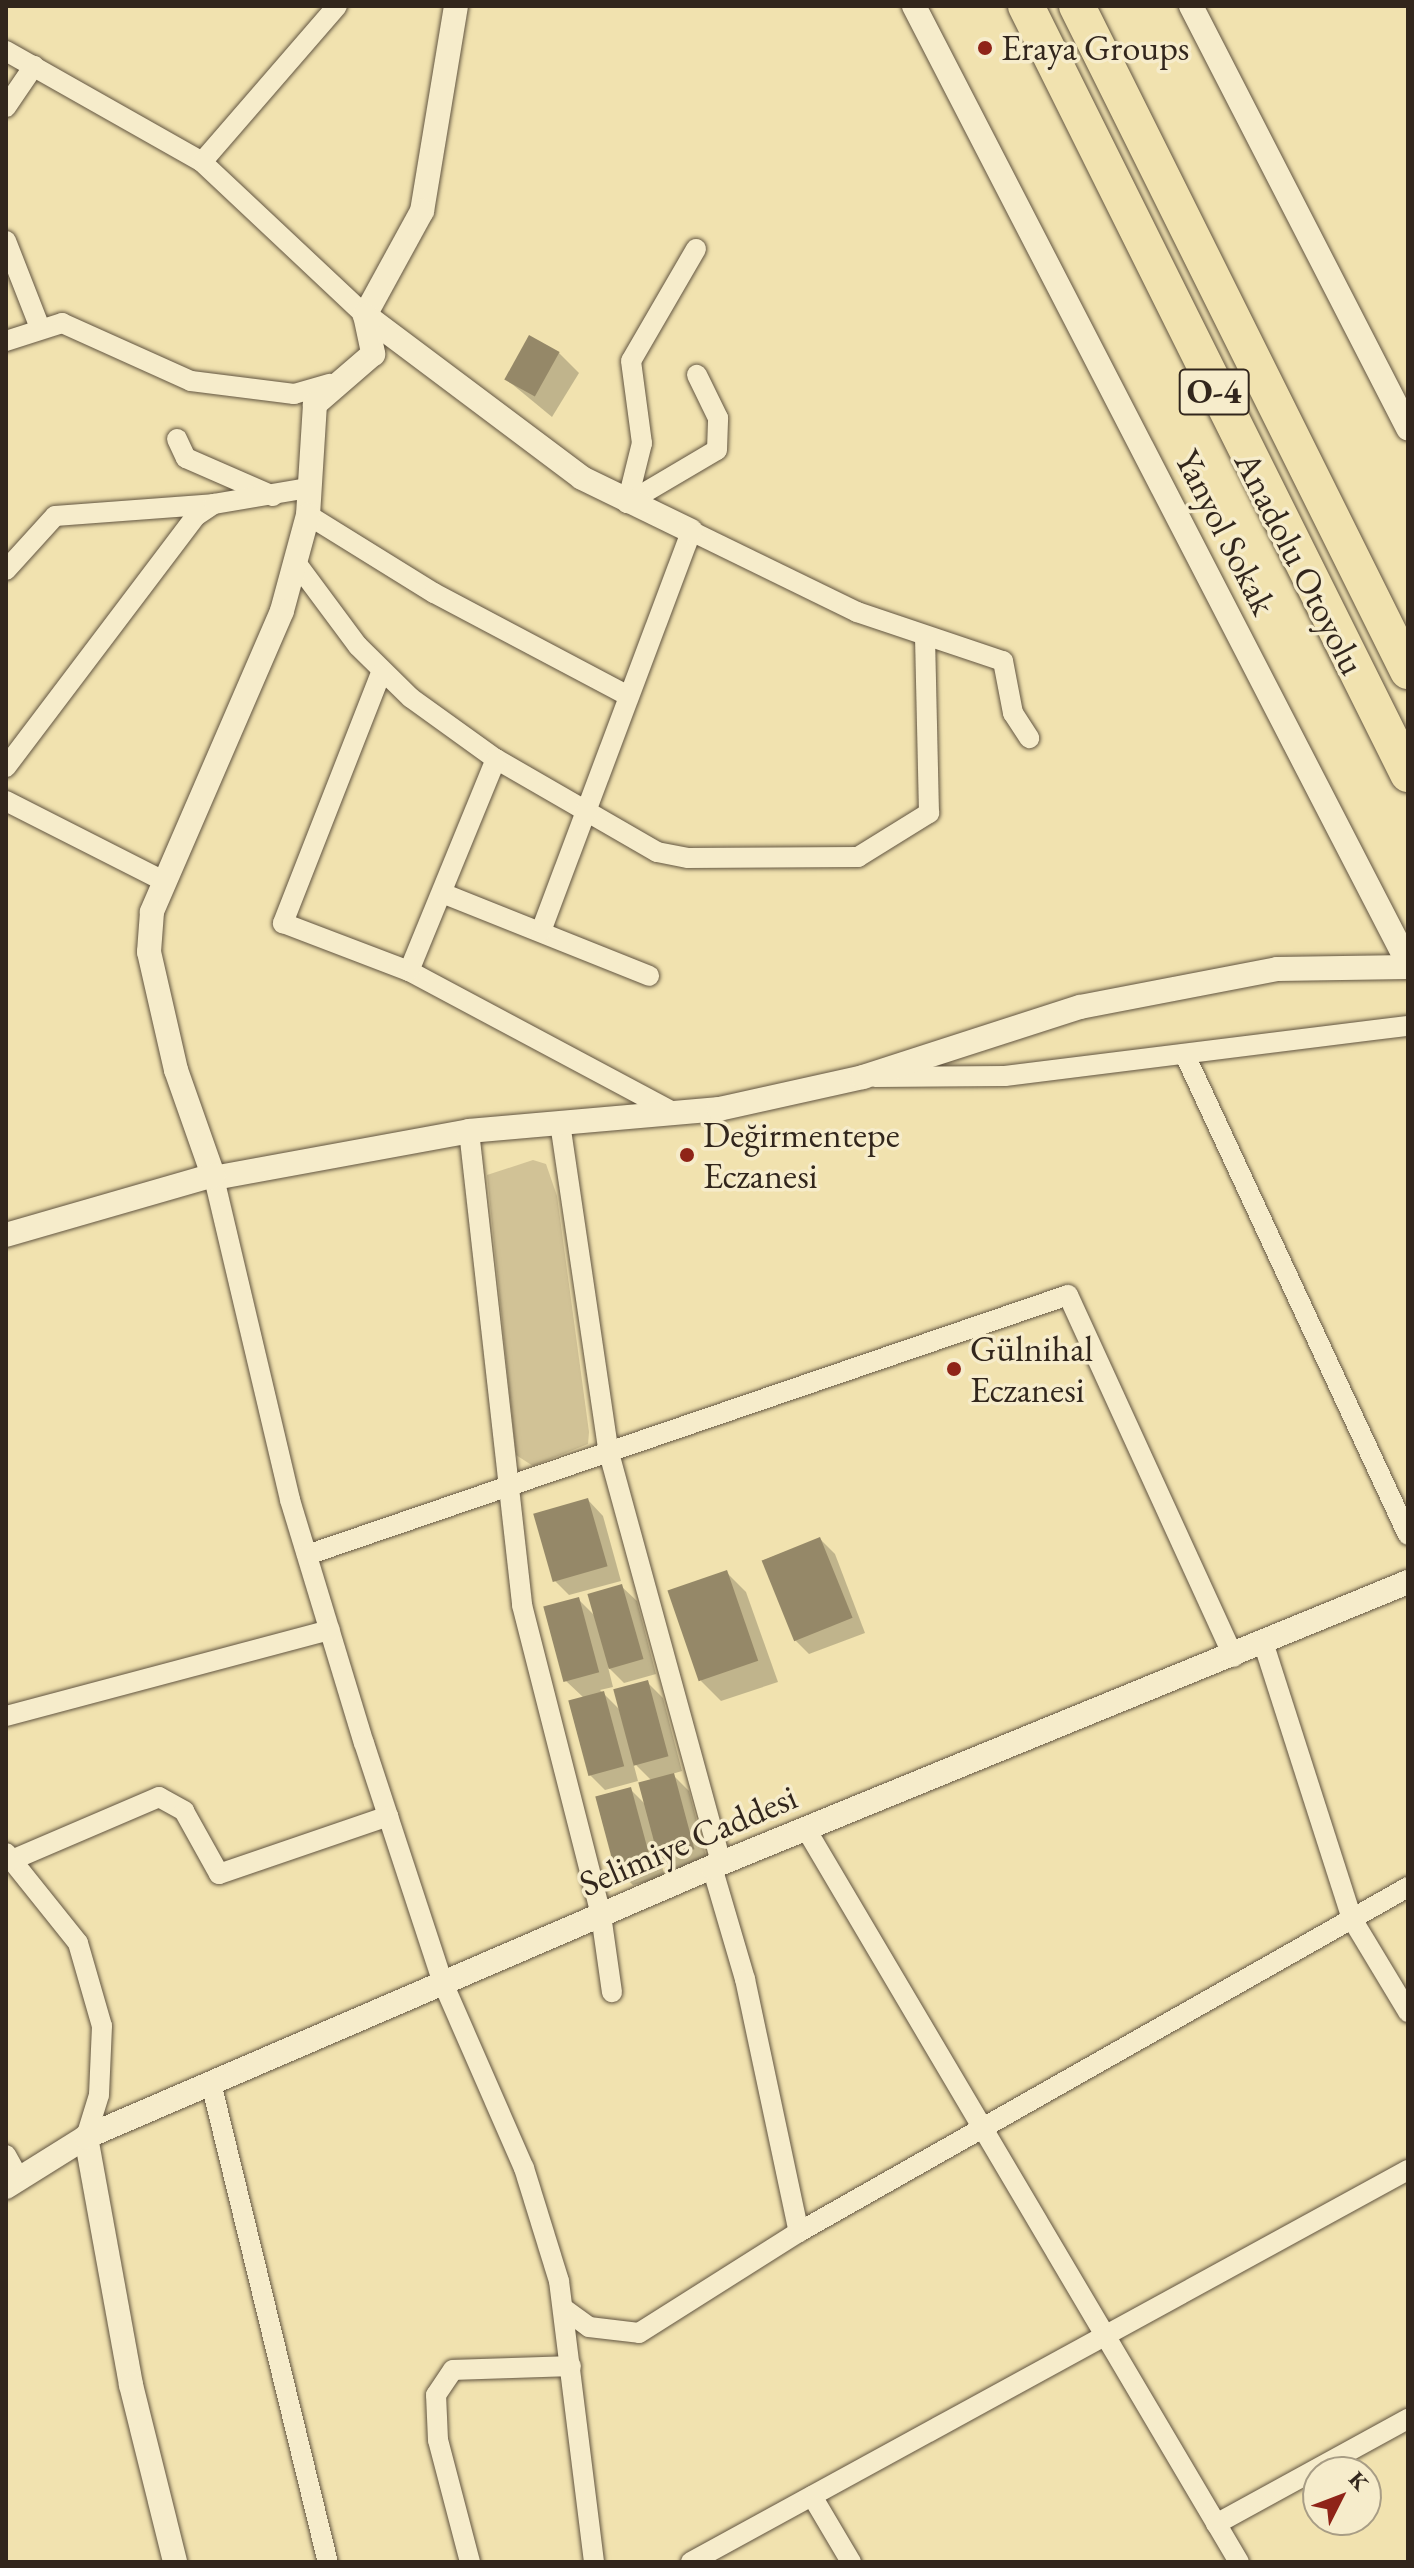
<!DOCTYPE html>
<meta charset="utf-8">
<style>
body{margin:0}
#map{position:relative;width:1414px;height:2568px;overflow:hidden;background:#f1e2af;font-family:"EB Garamond",serif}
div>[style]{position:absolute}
.green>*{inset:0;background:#d1c296}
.shadow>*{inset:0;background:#0003}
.building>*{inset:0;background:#958868;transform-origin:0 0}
.roads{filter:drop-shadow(0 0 2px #625541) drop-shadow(0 0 2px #625541)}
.minor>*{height:20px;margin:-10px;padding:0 10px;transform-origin:10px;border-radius:10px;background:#f6eccb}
.tertiary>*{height:24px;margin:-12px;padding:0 12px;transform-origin:12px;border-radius:12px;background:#f6eccb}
.motorway>*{height:36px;margin:-18px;padding:0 18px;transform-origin:18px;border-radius:18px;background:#f1e2af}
.dots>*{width:22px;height:22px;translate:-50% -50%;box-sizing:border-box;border:4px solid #f6eccb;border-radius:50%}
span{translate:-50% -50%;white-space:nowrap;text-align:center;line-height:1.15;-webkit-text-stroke:7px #f6eccb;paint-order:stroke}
.shield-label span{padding:2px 6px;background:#f6eccb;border:2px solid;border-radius:6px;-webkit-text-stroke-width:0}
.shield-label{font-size:34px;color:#32261c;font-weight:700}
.poi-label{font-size:36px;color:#32261c}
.left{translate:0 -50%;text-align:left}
.street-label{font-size:36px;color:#32261c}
.frame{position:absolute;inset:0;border:8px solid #32261c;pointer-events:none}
.north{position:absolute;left:1302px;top:2456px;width:80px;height:80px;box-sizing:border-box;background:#f6eccb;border:2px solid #a89d85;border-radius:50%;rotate:48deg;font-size:22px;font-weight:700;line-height:32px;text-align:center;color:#32261c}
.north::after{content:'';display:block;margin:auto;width:28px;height:36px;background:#8f2418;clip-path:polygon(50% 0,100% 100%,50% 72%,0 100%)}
</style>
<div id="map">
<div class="green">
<i style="clip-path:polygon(533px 1160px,546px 1164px,557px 1196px,589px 1432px,588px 1444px,533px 1466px,516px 1455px,487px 1175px)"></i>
</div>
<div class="shadow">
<i style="clip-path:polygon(559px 353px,579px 373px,552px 417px,507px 380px)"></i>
<i style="clip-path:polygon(588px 1500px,603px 1516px,621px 1581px,569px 1595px,554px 1580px)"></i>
<i style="clip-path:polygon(820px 1539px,835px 1554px,865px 1633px,809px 1654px,794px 1639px,764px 1560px)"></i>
<i style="clip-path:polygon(726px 1572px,746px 1592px,778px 1682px,721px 1701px,701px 1681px)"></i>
<i style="clip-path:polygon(621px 1586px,637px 1601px,656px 1674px,624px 1683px,608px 1667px,613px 1687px,600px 1690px,621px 1711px,648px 1683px,663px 1698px,682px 1771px,672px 1774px,689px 1791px,708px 1864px,676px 1872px,659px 1856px,665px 1877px,633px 1885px,617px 1870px,630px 1789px,646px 1805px,652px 1781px,633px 1762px,638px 1781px,605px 1790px,590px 1775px,584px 1698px,566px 1681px,578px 1599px,595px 1616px)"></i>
</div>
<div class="building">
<i style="left:529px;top:335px;width:35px;height:51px;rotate:29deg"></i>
<i style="left:588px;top:1498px;width:71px;height:57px;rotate:74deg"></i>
<i style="left:820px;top:1537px;width:87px;height:63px;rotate:68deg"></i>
<i style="left:727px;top:1570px;width:96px;height:63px;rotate:71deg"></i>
<i style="left:622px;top:1584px;width:78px;height:36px;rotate:74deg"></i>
<i style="left:579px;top:1597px;width:78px;height:37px;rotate:75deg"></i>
<i style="left:648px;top:1680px;width:79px;height:36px;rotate:75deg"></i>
<i style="left:604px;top:1691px;width:78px;height:37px;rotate:75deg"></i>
<i style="left:674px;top:1773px;width:79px;height:37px;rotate:75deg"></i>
<i style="left:631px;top:1787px;width:78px;height:37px;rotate:75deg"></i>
</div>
<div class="roads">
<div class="minor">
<i style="left:6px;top:51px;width:225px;rotate:29.5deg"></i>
<i style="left:202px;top:162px;width:224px;rotate:43.2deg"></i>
<i style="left:6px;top:107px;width:50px;rotate:-55.7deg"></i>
<i style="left:202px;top:162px;width:206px;rotate:-49.1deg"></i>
<i style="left:6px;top:241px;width:90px;rotate:68.6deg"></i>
<i style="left:696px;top:249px;width:129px;rotate:120.1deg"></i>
<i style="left:631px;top:361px;width:83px;rotate:82.4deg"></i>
<i style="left:642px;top:443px;width:62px;rotate:104deg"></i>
<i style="left:627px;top:503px;width:104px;rotate:-30.5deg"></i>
<i style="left:717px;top:450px;width:32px;rotate:-88deg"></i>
<i style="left:718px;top:418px;width:48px;rotate:-116deg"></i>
<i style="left:6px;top:341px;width:59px;rotate:-17.8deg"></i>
<i style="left:62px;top:323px;width:141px;rotate:24.2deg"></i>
<i style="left:191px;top:381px;width:104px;rotate:7.2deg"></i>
<i style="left:294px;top:394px;width:37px;rotate:-16deg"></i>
<i style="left:177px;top:439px;width:21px;rotate:65deg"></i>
<i style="left:186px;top:458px;width:95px;rotate:23.6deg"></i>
<i style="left:308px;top:515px;width:148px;rotate:31.8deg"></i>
<i style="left:434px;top:593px;width:218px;rotate:27.9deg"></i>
<i style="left:297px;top:564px;width:102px;rotate:53.4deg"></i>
<i style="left:358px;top:646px;width:74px;rotate:44.5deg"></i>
<i style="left:411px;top:698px;width:105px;rotate:35.7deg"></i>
<i style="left:496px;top:759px;width:186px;rotate:30deg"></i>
<i style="left:657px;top:852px;width:32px;rotate:11deg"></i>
<i style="left:688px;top:858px;width:170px;rotate:-0.3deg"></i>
<i style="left:858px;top:857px;width:84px;rotate:-31.8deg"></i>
<i style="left:929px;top:813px;width:174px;rotate:-91.3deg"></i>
<i style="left:6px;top:570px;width:73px;rotate:-47.8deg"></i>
<i style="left:55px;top:516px;width:158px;rotate:-4.3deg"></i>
<i style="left:381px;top:673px;width:269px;rotate:111.4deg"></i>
<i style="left:283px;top:923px;width:135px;rotate:20.9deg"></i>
<i style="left:409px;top:971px;width:302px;rotate:28.1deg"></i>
<i style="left:6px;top:767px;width:315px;rotate:-52.9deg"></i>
<i style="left:196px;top:516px;width:22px;rotate:-34deg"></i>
<i style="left:214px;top:504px;width:95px;rotate:-9.7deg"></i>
<i style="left:6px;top:801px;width:177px;rotate:26.9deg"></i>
<i style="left:442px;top:893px;width:223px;rotate:21.8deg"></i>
<i style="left:541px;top:931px;width:427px;rotate:-69.4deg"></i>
<i style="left:691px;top:531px;width:185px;rotate:26deg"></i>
<i style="left:857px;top:612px;width:154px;rotate:18.6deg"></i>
<i style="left:1003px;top:661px;width:53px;rotate:79.1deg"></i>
<i style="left:1013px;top:713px;width:30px;rotate:57deg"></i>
<i style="left:409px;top:971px;width:229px;rotate:-67.7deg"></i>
<i style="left:1185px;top:1055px;width:529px;rotate:65.08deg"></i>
<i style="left:875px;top:1077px;width:130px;rotate:-0.4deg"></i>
<i style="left:1005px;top:1076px;width:406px;rotate:-7.1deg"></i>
<i style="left:560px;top:1123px;width:334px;rotate:81.6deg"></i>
<i style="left:609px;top:1453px;width:425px;rotate:74.7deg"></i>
<i style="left:469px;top:1131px;width:477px;rotate:83.6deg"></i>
<i style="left:522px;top:1605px;width:320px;rotate:75.7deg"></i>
<i style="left:601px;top:1915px;width:78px;rotate:81.9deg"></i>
<i style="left:214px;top:1178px;width:331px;rotate:76.7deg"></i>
<i style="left:290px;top:1500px;width:254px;rotate:73.1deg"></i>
<i style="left:364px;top:1743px;width:253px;rotate:71.8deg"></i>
<i style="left:443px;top:1983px;width:202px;rotate:66.4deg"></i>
<i style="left:524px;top:2168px;width:118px;rotate:72.8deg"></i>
<i style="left:559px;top:2281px;width:283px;rotate:82.9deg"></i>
<i style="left:307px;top:1555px;width:804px;rotate:-18.86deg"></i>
<i style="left:1068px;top:1295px;width:398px;rotate:65.4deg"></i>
<i style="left:1264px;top:1645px;width:288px;rotate:72.2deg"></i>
<i style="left:1352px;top:1919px;width:109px;rotate:58.9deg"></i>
<i style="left:6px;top:1716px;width:335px;rotate:-14.9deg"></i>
<i style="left:806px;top:1829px;width:851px;rotate:59.43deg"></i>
<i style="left:6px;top:1853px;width:115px;rotate:51.3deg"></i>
<i style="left:78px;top:1943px;width:86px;rotate:73.9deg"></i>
<i style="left:102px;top:2026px;width:69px;rotate:92.5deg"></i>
<i style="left:99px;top:2095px;width:44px;rotate:107.2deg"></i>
<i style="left:12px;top:1860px;width:160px;rotate:-23.2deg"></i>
<i style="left:159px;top:1797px;width:29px;rotate:29deg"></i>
<i style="left:184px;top:1811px;width:72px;rotate:60.9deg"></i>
<i style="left:219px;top:1874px;width:179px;rotate:-18.9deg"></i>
<i style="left:712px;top:1867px;width:117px;rotate:73.6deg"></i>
<i style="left:745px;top:1979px;width:259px;rotate:78deg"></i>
<i style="left:211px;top:2083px;width:493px;rotate:76.3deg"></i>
<i style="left:6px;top:2155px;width:26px;rotate:61deg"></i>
<i style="left:563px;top:2308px;width:32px;rotate:36deg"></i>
<i style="left:589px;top:2327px;width:50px;rotate:6.8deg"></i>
<i style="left:639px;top:2333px;width:189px;rotate:-32.3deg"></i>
<i style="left:799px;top:2232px;width:700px;rotate:-29.53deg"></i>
<i style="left:812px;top:2496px;width:77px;rotate:59.4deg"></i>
<i style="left:1216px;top:2524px;width:219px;rotate:-28.7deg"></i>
<i style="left:470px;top:2562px;width:126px;rotate:-104.7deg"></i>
<i style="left:438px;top:2440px;width:45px;rotate:-92.5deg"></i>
<i style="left:436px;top:2395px;width:30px;rotate:-56deg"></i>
<i style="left:453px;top:2370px;width:118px;rotate:-1.9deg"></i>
<i style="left:691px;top:2562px;width:817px;rotate:-28.67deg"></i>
</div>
<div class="tertiary">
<i style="left:456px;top:6px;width:208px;rotate:99.4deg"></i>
<i style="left:422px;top:211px;width:119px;rotate:118.7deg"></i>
<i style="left:365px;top:315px;width:271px;rotate:36.9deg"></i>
<i style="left:582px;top:478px;width:121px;rotate:25.9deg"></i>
<i style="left:914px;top:6px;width:1077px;rotate:62.7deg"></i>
<i style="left:1191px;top:6px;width:475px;rotate:62.8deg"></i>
<i style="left:365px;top:315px;width:40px;rotate:78deg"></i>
<i style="left:373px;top:354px;width:77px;rotate:139.2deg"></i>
<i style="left:315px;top:404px;width:111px;rotate:93.6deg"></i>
<i style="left:308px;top:515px;width:99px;rotate:105.2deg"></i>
<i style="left:282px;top:611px;width:328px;rotate:113.4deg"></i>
<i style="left:152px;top:912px;width:40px;rotate:94.3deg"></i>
<i style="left:149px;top:952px;width:121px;rotate:77.1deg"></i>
<i style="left:176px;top:1070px;width:114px;rotate:70.6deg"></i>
<i style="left:214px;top:1178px;width:259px;rotate:-10.4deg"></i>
<i style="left:469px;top:1131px;width:251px;rotate:-5deg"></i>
<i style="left:719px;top:1109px;width:148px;rotate:-12.5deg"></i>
<i style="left:863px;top:1077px;width:228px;rotate:-17.9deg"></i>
<i style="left:1080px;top:1007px;width:201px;rotate:-10.9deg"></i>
<i style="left:1277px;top:969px;width:131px;rotate:-0.9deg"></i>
<i style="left:6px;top:1235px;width:216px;rotate:-16.1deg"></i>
<i style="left:86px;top:2137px;width:252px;rotate:79.7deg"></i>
<i style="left:131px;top:2385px;width:182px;rotate:76deg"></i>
<i style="left:6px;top:2187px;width:94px;rotate:-32deg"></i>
<i style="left:86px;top:2137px;width:682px;rotate:-23.33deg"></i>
<i style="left:712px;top:1867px;width:752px;rotate:-22.27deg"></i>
</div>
<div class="motorway">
<i style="left:1026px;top:6px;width:858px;rotate:63.55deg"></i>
<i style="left:1077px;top:6px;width:743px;rotate:63.54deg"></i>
</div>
</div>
<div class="dots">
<i style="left:985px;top:48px;background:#8f2418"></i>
<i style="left:687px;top:1155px;background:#8f2418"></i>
<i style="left:954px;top:1369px;background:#8f2418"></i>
</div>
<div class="shield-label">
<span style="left:1214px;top:392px">O-4</span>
</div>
<div class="poi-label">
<span class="left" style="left:1001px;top:48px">Eraya Groups</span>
<span class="left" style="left:703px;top:1155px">Değirmentepe<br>Eczanesi</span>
<span class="left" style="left:970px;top:1369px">Gülnihal<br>Eczanesi</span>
</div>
<div class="street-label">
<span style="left:1226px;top:532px;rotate:63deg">Yanyol Sokak</span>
<span style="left:1300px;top:563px;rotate:63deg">Anadolu Otoyolu</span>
<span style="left:688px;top:1840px;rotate:-23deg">Selimiye Caddesi</span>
</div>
<div class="frame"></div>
<div class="north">K</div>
</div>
